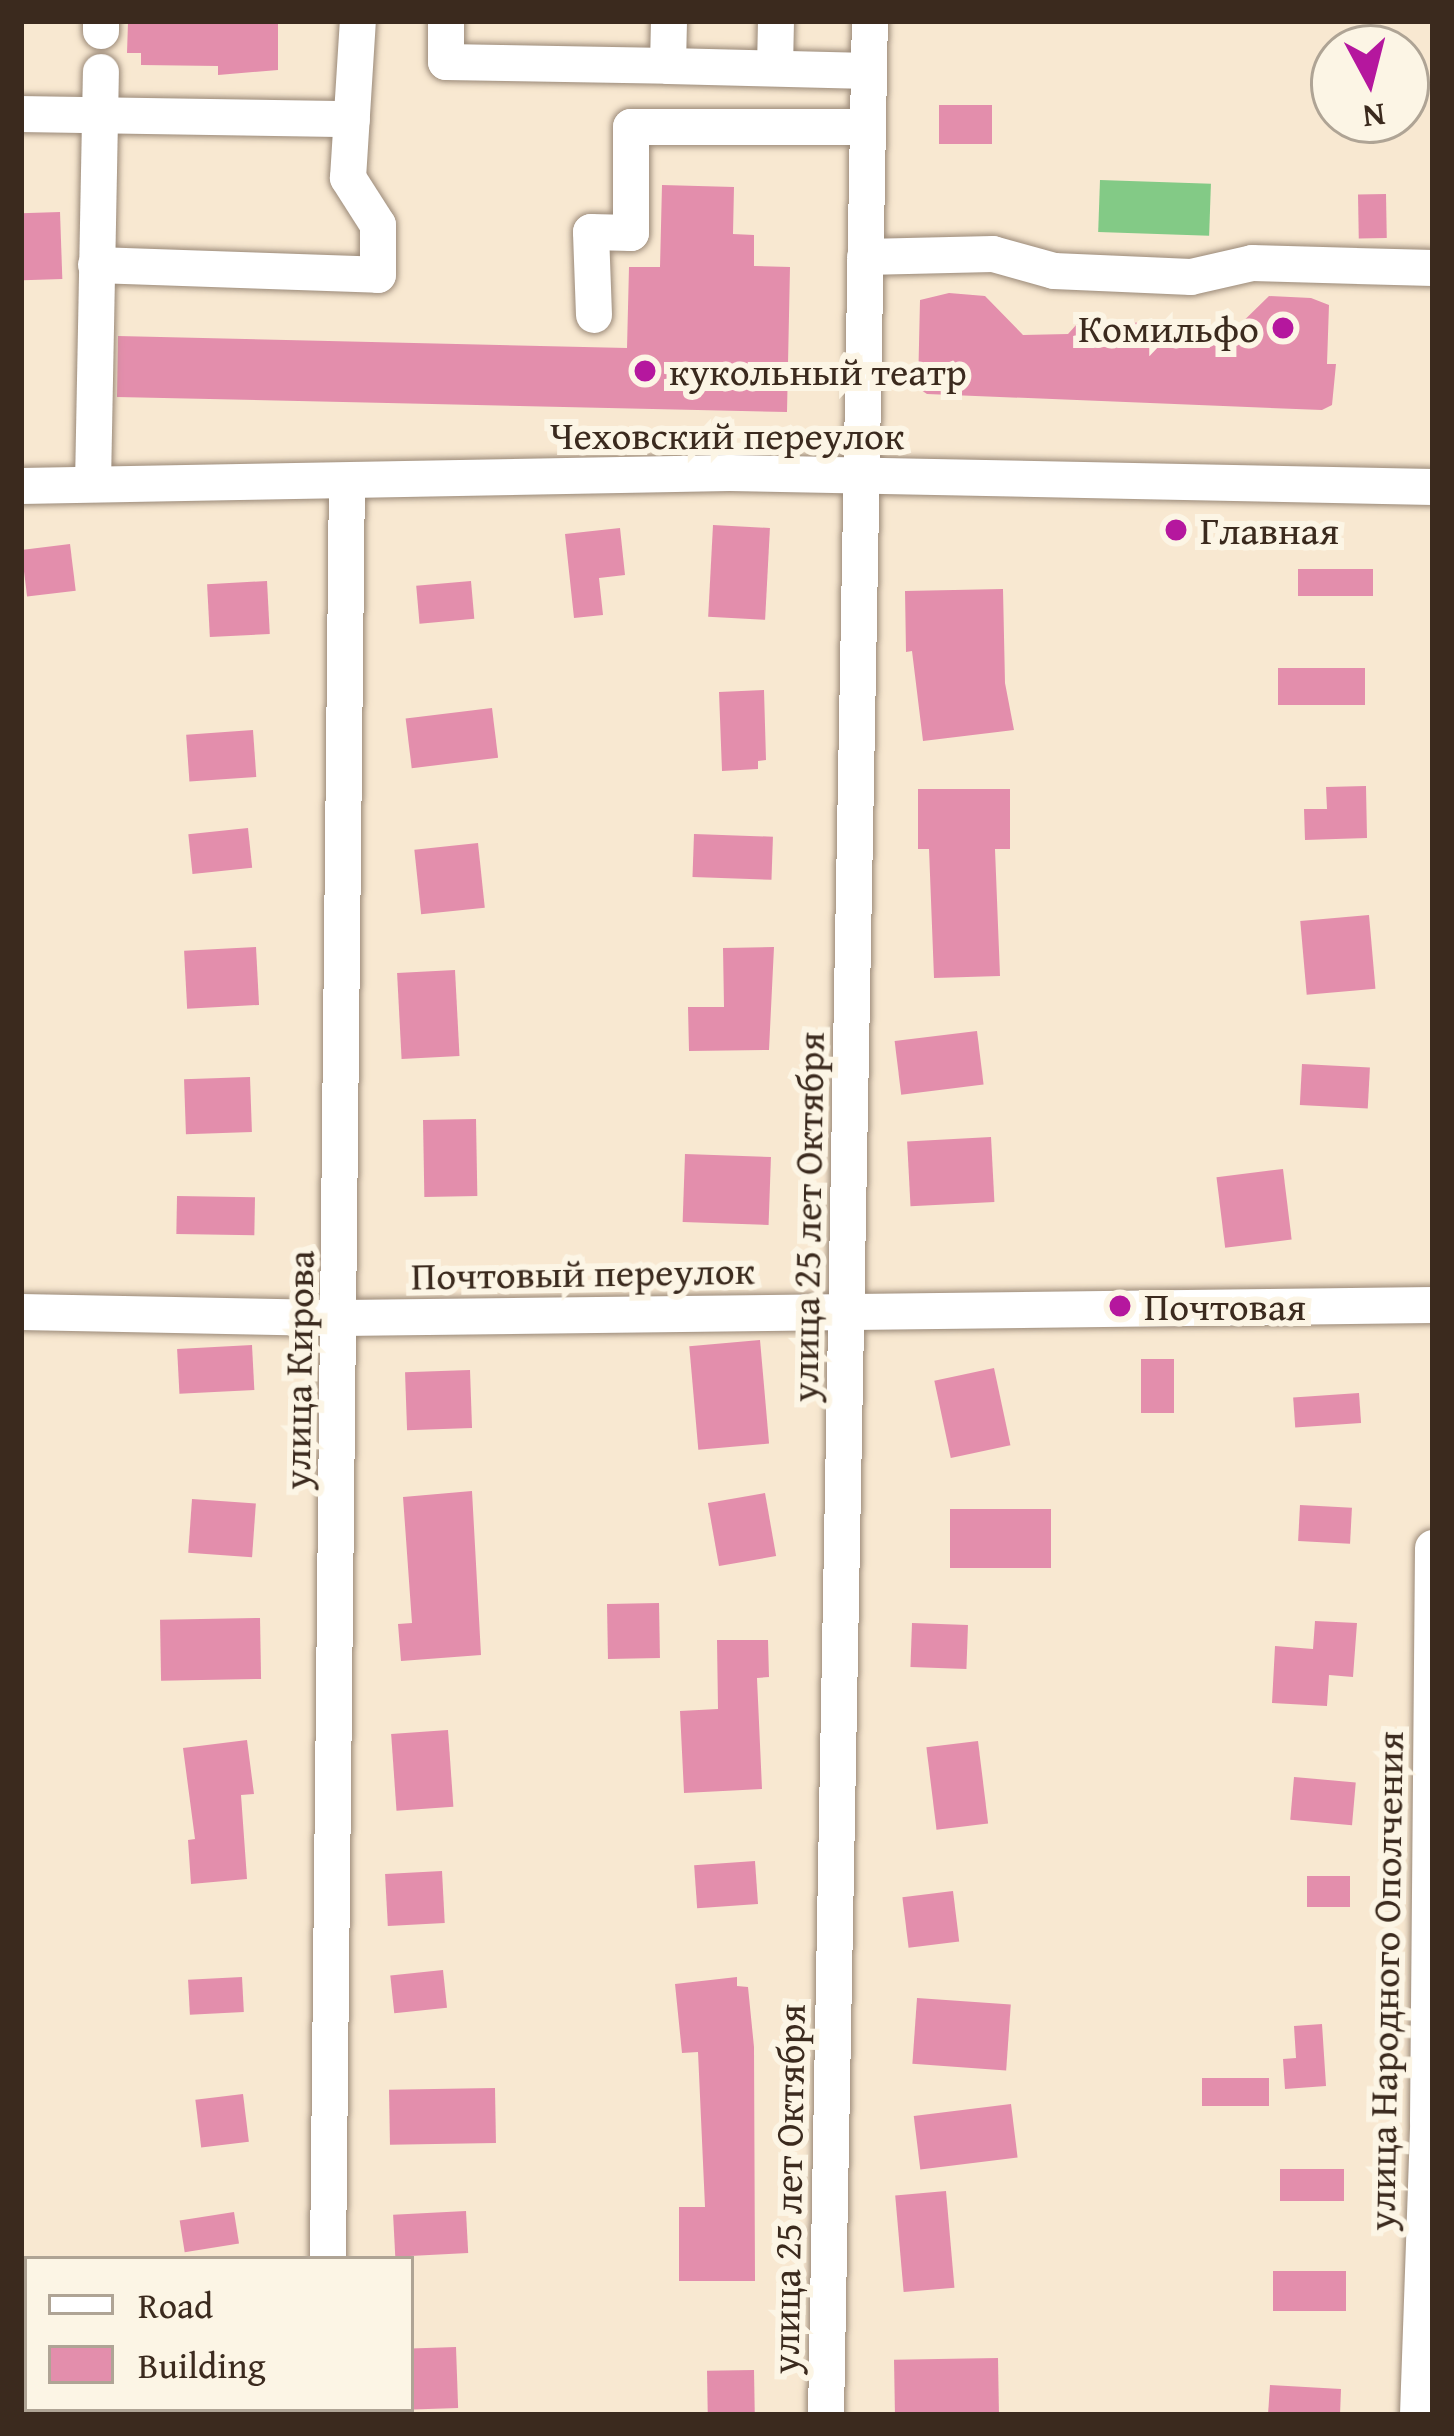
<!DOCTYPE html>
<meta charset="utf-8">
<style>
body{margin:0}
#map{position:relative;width:1454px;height:2436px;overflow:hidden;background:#f8e8d1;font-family:"Gentium Book Plus",serif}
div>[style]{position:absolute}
.green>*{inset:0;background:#83ca86;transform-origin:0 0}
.building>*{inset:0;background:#e38eac;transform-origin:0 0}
.roads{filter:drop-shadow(0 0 3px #9a8978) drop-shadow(0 0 3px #9a8978)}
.minor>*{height:36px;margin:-18px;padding:0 18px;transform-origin:18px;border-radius:18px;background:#fff}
.dots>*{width:33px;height:33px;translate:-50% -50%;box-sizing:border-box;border:6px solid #fcf5e5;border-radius:50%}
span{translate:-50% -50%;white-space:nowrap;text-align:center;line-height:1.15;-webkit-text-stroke:12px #fcf5e5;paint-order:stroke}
.poi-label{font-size:39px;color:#3b2a1e}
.right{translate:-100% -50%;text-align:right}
.left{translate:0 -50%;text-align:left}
.street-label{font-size:39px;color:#3b2a1e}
.frame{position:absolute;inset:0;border:24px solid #3b2a1e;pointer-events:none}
.legend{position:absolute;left:24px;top:2256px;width:390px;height:156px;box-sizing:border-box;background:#fcf5e5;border:3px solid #afa495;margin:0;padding:15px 21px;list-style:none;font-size:36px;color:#3b2a1e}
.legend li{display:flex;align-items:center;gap:24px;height:60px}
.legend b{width:60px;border:3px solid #afa495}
.north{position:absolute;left:1310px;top:24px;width:120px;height:120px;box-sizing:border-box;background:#fcf5e5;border:3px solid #afa495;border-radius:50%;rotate:173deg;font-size:33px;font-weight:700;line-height:48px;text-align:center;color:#3b2a1e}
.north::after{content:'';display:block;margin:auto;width:42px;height:54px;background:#b5179e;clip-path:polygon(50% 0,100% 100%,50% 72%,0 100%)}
</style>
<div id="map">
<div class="green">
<i style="left:1100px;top:180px;width:111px;height:52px;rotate:2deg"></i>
</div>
<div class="building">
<i style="clip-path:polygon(278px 21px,278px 70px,218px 75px,218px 66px,141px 65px,141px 53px,127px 53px,128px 22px)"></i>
<i style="left:939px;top:105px;width:53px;height:39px"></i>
<i style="clip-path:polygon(662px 185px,734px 187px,733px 234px,754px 235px,754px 266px,790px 267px,787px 412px,117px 397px,118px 336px,627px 348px,629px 267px,660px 267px)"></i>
<i style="left:1386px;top:194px;width:44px;height:28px;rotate:89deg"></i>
<i style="left:60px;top:212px;width:67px;height:39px;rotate:88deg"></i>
<i style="clip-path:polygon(949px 293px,985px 296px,1023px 335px,1068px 334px,1077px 324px,1164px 322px,1171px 336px,1226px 338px,1269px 296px,1311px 298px,1329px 305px,1327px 364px,1336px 364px,1332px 405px,1322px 410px,927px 394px,918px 388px,920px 300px)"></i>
<i style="left:713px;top:525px;width:57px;height:92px;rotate:3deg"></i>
<i style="clip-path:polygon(620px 528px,625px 575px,599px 578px,603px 615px,574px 618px,565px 534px)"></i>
<i style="left:70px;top:544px;width:47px;height:49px;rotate:83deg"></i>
<i style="left:1373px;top:569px;width:27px;height:75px;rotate:90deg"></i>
<i style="left:267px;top:581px;width:53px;height:60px;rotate:87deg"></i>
<i style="left:471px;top:581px;width:38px;height:55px;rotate:85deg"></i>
<i style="clip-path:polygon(1003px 589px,1005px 683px,1014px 730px,923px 741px,912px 651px,906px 652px,905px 591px)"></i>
<i style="left:1278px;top:668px;width:87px;height:37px"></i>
<i style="clip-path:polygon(764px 690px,766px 760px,758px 761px,758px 769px,722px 771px,719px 692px)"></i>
<i style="left:492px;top:708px;width:50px;height:87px;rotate:83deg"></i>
<i style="left:253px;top:730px;width:47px;height:67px;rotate:86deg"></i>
<i style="clip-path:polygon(1366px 786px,1367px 838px,1305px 840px,1304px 809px,1327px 809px,1326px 787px)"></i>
<i style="clip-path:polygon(918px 789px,1010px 789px,1010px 849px,995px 849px,1000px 976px,934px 978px,929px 849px,918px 849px)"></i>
<i style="left:248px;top:828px;width:40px;height:60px;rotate:84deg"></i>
<i style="left:694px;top:834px;width:79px;height:43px;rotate:2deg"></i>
<i style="left:478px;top:843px;width:65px;height:64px;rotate:84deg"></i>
<i style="left:1369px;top:915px;width:74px;height:69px;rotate:85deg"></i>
<i style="left:256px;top:947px;width:58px;height:72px;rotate:87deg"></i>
<i style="clip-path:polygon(774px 947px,769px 1050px,689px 1051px,688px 1007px,724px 1007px,723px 948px)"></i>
<i style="left:455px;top:970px;width:86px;height:58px;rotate:87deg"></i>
<i style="left:977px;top:1031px;width:54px;height:83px;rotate:83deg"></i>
<i style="left:1302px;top:1064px;width:68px;height:41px;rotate:3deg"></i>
<i style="left:250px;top:1077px;width:55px;height:66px;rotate:88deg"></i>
<i style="left:476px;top:1119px;width:77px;height:53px;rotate:89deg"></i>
<i style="left:991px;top:1137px;width:65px;height:84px;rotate:87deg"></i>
<i style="left:685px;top:1154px;width:86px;height:68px;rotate:2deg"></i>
<i style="left:1283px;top:1169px;width:71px;height:67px;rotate:83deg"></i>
<i style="left:177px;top:1196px;width:78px;height:38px;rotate:1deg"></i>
<i style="left:760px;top:1340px;width:104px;height:71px;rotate:85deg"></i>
<i style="left:252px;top:1345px;width:45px;height:75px;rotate:87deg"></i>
<i style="left:1141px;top:1359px;width:33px;height:54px"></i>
<i style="left:994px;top:1368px;width:79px;height:61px;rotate:78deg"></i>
<i style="left:470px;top:1370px;width:58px;height:65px;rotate:88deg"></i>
<i style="left:1359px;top:1393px;width:30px;height:66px;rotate:86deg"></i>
<i style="clip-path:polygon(472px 1491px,481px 1655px,401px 1661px,398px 1624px,412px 1623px,403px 1497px)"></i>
<i style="left:765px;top:1493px;width:64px;height:58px;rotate:80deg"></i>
<i style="left:192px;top:1499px;width:64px;height:54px;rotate:4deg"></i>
<i style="left:1300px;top:1505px;width:52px;height:36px;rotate:3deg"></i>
<i style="left:950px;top:1509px;width:101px;height:59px"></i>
<i style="left:659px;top:1603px;width:55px;height:52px;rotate:89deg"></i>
<i style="left:260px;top:1618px;width:61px;height:100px;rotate:89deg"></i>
<i style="clip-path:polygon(1315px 1621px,1357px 1623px,1353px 1677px,1329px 1675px,1327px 1706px,1272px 1703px,1275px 1646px,1313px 1649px)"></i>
<i style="left:912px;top:1623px;width:56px;height:44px;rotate:2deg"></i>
<i style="clip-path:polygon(717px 1640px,768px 1640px,769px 1677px,757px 1678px,762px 1789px,684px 1793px,680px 1711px,718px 1709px)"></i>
<i style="left:448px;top:1730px;width:77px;height:57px;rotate:86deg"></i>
<i style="clip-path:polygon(247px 1740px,254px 1794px,241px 1795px,247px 1879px,191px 1884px,188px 1840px,195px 1839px,183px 1748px)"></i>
<i style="left:978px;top:1741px;width:83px;height:52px;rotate:83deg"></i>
<i style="left:1294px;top:1777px;width:62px;height:43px;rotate:5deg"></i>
<i style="left:755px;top:1861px;width:43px;height:61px;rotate:86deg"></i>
<i style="left:442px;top:1871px;width:52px;height:57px;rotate:87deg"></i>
<i style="left:1350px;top:1876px;width:31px;height:43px;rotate:90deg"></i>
<i style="left:953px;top:1891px;width:51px;height:51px;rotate:83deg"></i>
<i style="left:443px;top:1970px;width:38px;height:53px;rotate:84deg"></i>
<i style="left:242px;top:1977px;width:35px;height:54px;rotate:87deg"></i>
<i style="clip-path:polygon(737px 1977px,737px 1986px,748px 1987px,754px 2047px,755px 2281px,679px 2281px,679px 2207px,705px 2207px,698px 2052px,682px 2053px,675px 1984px)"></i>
<i style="left:917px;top:1998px;width:94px;height:66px;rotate:4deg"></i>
<i style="clip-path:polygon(1322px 2024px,1326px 2086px,1285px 2089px,1283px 2059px,1296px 2058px,1294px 2026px)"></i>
<i style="left:1202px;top:2078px;width:67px;height:28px"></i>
<i style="left:495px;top:2088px;width:55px;height:106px;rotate:89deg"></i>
<i style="left:243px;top:2094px;width:48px;height:48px;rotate:83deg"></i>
<i style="left:1011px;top:2104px;width:54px;height:98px;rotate:83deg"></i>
<i style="left:1280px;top:2169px;width:64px;height:32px"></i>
<i style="left:946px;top:2191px;width:97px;height:51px;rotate:85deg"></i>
<i style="left:466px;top:2211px;width:42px;height:73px;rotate:87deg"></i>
<i style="left:234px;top:2212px;width:32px;height:55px;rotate:81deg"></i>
<i style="left:1273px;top:2271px;width:73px;height:40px"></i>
<i style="left:456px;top:2347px;width:61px;height:45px;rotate:88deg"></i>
<i style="left:998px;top:2358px;width:57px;height:104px;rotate:89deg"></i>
<i style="left:754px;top:2370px;width:45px;height:47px;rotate:89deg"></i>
<i style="clip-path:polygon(1270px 2385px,1341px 2389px,1340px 2415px,1268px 2415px)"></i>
</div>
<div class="roads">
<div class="minor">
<i style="left:446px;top:21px;width:41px;rotate:90deg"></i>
<i style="left:446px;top:62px;width:222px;rotate:1deg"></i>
<i style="left:669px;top:21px;width:45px;rotate:91.3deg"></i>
<i style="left:668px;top:66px;width:201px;rotate:1.4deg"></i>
<i style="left:101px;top:31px;width:10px;rotate:-90deg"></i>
<i style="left:775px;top:68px;width:47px;rotate:-88.8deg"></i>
<i style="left:21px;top:114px;width:331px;rotate:0.9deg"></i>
<i style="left:865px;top:257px;width:128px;rotate:-1.3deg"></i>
<i style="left:993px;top:254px;width:63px;rotate:15.6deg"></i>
<i style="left:1054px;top:271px;width:137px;rotate:2.5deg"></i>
<i style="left:1191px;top:277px;width:63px;rotate:-12.9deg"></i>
<i style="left:1252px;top:263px;width:181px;rotate:1.6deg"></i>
<i style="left:96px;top:265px;width:282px;rotate:2deg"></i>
<i style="left:378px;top:275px;width:50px;rotate:-90deg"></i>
<i style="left:378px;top:225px;width:56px;rotate:-122.6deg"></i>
<i style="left:348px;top:178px;width:157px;rotate:-86.4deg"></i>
<i style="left:594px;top:315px;width:83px;rotate:-92.1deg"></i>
<i style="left:591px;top:232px;width:40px;rotate:1.4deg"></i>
<i style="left:631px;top:233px;width:106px;rotate:-90deg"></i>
<i style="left:631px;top:127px;width:237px"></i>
<i style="left:93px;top:484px;width:412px;rotate:-88.9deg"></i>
<i style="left:21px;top:486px;width:709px;rotate:-1.05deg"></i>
<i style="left:730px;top:473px;width:703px;rotate:1.14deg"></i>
<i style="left:21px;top:1312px;width:320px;rotate:1.1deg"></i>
<i style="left:341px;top:1318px;width:1092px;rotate:-0.68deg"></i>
<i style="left:328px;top:2259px;width:1777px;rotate:-89.39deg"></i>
<i style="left:326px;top:2415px;width:6px;rotate:-90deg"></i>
<i style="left:826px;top:2415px;width:2394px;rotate:-88.95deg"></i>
<i style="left:1418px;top:2415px;width:293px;rotate:-88deg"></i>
<i style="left:1428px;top:2122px;width:574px;rotate:-89.5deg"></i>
</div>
</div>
<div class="dots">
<i style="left:1283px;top:328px;background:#b5179e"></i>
<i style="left:645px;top:371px;background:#b5179e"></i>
<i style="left:1176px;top:530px;background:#b5179e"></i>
<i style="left:1120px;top:1306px;background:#b5179e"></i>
</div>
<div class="poi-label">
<span class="right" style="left:1259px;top:328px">Комильфо</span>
<span class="left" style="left:669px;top:371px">кукольный театр</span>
<span class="left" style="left:1200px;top:530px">Главная</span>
<span class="left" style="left:1144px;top:1306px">Почтовая</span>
</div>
<div class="street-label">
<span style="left:727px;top:435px">Чеховский переулок</span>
<span style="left:807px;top:1217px;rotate:-89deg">улица 25 лет Октября</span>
<span style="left:583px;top:1273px;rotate:-1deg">Почтовый переулок</span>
<span style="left:298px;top:1370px;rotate:-89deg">улица Кирова</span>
<span style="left:1385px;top:1981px;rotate:-89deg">улица Народного Ополчения</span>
<span style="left:788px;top:2189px;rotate:-89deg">улица 25 лет Октября</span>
</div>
<div class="frame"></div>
<ul class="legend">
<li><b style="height:15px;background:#fff"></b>Road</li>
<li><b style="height:33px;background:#e38eac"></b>Building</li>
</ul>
<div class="north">N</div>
</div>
